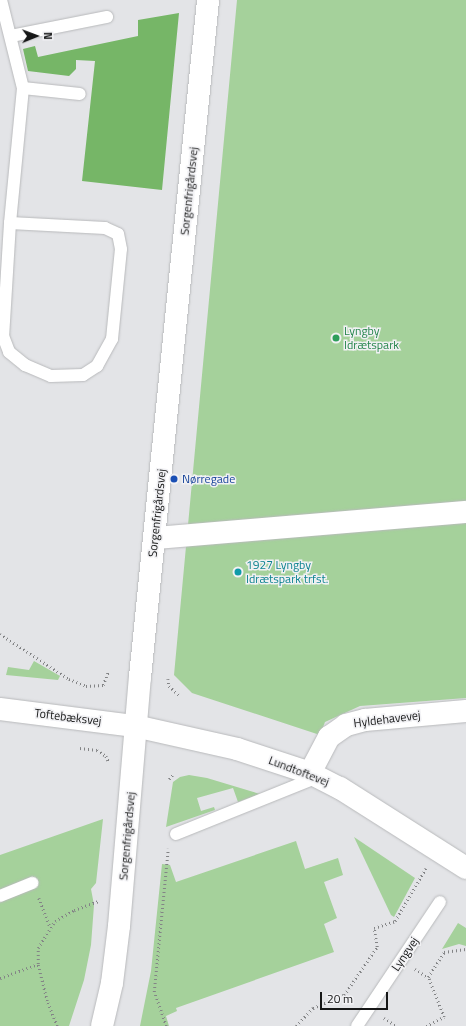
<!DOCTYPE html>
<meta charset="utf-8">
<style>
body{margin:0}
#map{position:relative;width:466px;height:1026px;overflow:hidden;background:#e3e4e7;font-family:"Titillium Web",sans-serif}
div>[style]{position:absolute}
.green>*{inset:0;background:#a5d19b}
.forest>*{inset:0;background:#76b667}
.path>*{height:2.5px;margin-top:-1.25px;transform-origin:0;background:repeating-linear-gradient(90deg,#838486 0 1px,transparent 0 4px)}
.roads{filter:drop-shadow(0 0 1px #b8b9bb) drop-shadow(0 0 1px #b8b9bb)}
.service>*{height:12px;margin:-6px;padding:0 6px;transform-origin:6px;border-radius:6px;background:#fff}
.minor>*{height:22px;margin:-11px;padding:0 11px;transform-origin:11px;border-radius:11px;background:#fff}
.tertiary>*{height:22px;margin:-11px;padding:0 11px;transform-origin:11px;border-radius:11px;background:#fff}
.dots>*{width:11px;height:11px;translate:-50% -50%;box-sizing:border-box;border:2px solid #f1f1f4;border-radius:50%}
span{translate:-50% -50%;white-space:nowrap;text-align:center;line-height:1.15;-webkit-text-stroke:3px #f1f1f4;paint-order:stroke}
.street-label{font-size:12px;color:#161717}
.leisure-label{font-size:12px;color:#27864d}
.left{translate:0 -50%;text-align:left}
.transit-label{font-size:12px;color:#164399}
.culture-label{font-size:12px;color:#0d838f}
.north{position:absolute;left:16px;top:16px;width:40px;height:40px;-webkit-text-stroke:3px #f1f1f4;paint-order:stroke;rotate:89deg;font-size:11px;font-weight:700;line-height:16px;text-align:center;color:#161717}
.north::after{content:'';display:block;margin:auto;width:14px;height:18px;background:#161717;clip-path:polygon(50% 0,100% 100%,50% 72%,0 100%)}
.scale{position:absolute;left:320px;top:992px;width:68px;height:18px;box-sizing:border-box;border:2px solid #161717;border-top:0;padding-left:5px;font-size:12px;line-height:14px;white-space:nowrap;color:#161717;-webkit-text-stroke:3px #f1f1f4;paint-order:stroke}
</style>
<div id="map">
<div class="green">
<i style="clip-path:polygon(237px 0,466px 0,466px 698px,360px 706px,325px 722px,320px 735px,192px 693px,174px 675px)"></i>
<i style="clip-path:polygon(34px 661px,60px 676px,58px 680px,6px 675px,8px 667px,29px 670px)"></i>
<i style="clip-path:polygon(189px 775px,207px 778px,260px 794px,238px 802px,233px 788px,197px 798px,201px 811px,214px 807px,215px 810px,166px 827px,173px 782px,180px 777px)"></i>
<i style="clip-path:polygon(103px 819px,96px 883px,91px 889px,94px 905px,91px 945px,84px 980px,69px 1026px,0 1026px,0 855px)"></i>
<i style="clip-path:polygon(354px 837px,415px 878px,394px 917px,391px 915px)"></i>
<i style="clip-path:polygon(296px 841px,305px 869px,338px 858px,343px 875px,324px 882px,337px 918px,324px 924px,334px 952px,176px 1008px,177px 1011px,166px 1016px,169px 1026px,140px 1026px,151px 971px,162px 864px,170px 865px,176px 882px)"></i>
<i style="clip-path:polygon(458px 923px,466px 928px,466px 946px,459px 944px,442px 949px)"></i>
</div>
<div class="forest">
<i style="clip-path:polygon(179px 13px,162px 190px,82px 181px,95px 61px,76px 60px,76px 69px,69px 76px,28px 71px,23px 49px,35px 46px,38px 57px,138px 36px,138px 20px)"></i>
</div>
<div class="path">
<i style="left:0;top:634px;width:82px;rotate:33.1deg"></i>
<i style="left:69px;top:679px;width:18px;rotate:22deg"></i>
<i style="left:86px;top:686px;width:17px;rotate:-3deg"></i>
<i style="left:103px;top:685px;width:14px;rotate:-69deg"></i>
<i style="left:168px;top:679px;width:7px;rotate:82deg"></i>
<i style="left:169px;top:686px;width:15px;rotate:42deg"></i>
<i style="left:80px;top:748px;width:17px;rotate:7deg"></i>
<i style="left:97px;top:750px;width:11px;rotate:34deg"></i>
<i style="left:106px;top:756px;width:7px;rotate:63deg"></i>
<i style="left:169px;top:779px;width:6px;rotate:-51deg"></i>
<i style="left:39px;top:898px;width:30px;rotate:69deg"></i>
<i style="left:415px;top:969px;width:15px;rotate:32deg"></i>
<i style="left:0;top:978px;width:40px;rotate:-20.2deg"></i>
<i style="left:344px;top:995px;width:10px;rotate:37deg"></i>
<i style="left:384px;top:1018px;width:15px;rotate:32deg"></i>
<i style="left:57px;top:1026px;width:27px;rotate:-112deg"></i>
<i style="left:47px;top:1001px;width:38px;rotate:-104deg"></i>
<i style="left:38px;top:964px;width:16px;rotate:-90deg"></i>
<i style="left:38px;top:948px;width:32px;rotate:-58deg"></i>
<i style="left:55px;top:921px;width:22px;rotate:-30deg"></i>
<i style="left:74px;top:910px;width:27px;rotate:-20deg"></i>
<i style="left:166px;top:1026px;width:36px;rotate:-109deg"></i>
<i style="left:154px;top:992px;width:144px;rotate:-84.4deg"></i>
<i style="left:296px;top:1026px;width:25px;rotate:-47deg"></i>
<i style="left:313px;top:1008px;width:34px;rotate:-23deg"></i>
<i style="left:344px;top:995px;width:58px;rotate:-55.5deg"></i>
<i style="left:377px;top:947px;width:19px;rotate:-99deg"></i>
<i style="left:374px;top:928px;width:22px;rotate:-18deg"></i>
<i style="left:395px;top:921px;width:61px;rotate:-59.7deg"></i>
<i style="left:426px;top:1026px;width:20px;rotate:-27deg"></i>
<i style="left:444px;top:1017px;width:43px;rotate:-111.8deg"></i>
<i style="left:428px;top:977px;width:30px;rotate:-57deg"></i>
<i style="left:444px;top:952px;width:22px;rotate:-8deg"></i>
</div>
<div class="roads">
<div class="service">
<i style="left:1px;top:0;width:91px;rotate:76deg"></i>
<i style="left:23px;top:88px;width:136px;rotate:95.5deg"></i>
<i style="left:10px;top:223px;width:113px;rotate:93.5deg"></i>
<i style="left:3px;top:336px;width:17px;rotate:69deg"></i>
<i style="left:9px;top:352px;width:21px;rotate:39deg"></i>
<i style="left:25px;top:365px;width:28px;rotate:23deg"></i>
<i style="left:51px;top:376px;width:32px;rotate:-2deg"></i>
<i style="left:83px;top:375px;width:17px;rotate:-33deg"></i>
<i style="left:97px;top:366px;width:31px;rotate:-61deg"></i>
<i style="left:112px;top:339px;width:90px;rotate:-84.3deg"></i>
<i style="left:121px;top:249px;width:15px;rotate:-101deg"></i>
<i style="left:118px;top:234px;width:14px;rotate:-155deg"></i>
<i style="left:105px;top:228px;width:95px;rotate:-177deg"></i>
<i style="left:11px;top:36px;width:98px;rotate:-11.2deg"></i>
<i style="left:23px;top:88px;width:57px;rotate:6deg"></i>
<i style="left:176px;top:834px;width:153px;rotate:-21.9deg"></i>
<i style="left:0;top:896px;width:35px;rotate:-22deg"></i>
<i style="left:357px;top:1026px;width:149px;rotate:-56.2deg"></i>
</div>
<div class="minor">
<i style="left:155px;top:538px;width:312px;rotate:-4.8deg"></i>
<i style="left:310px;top:773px;width:41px;rotate:-62.2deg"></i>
<i style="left:329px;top:737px;width:21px;rotate:-35deg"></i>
<i style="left:346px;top:725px;width:20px;rotate:-15deg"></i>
<i style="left:365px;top:720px;width:101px;rotate:-5.1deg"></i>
</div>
<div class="tertiary">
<i style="left:0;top:709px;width:136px;rotate:7.2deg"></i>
<i style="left:135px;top:726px;width:105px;rotate:12.7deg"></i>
<i style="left:237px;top:749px;width:77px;rotate:18.2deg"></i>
<i style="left:310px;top:773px;width:34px;rotate:27deg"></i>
<i style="left:340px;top:788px;width:149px;rotate:32.4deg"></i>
<i style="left:102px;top:1026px;width:44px;rotate:-76.9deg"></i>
<i style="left:112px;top:983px;width:57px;rotate:-83deg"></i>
<i style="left:119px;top:926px;width:250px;rotate:-85.2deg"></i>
<i style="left:140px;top:677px;width:680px;rotate:-84.26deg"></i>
</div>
</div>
<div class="dots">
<i style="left:336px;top:338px;background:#2e9e5b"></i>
<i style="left:174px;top:479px;background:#1a4fb4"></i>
<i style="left:238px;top:572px;background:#0f9aa8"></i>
</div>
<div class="street-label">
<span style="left:189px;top:191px;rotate:-84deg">Sorgenfrigårdsvej</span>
<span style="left:157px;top:513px;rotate:-84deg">Sorgenfrigårdsvej</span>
<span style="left:68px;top:717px;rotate:7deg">Toftebæksvej</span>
<span style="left:387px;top:719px;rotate:-7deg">Hyldehavevej</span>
<span style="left:299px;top:771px;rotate:21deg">Lundtoftevej</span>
<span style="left:127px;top:836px;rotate:-85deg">Sorgenfrigårdsvej</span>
<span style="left:405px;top:954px;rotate:-56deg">Lyngvej</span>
</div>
<div class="leisure-label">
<span class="left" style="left:344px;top:338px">Lyngby<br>Idrætspark</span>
</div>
<div class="transit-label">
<span class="left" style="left:182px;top:479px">Nørregade</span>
</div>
<div class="culture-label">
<span class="left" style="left:246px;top:572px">1927 Lyngby<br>Idrætspark trfst.</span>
</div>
<div class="north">N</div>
<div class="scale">20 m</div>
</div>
